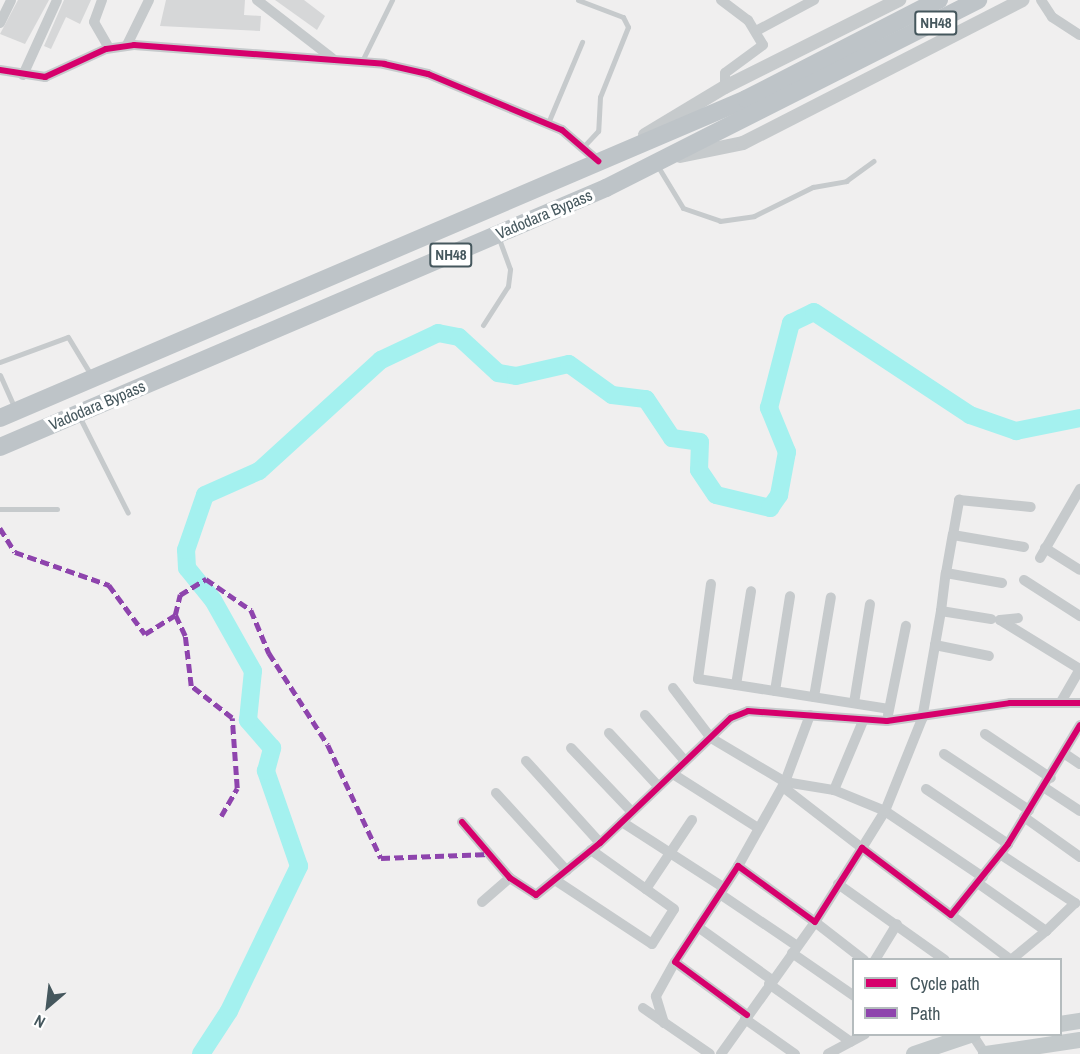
<!DOCTYPE html>
<style>
body{margin:0}
#map{position:relative;width:1080px;height:1054px;overflow:hidden;background:#f0efef;font-family:"Archivo Narrow",sans-serif}
div>[style]{position:absolute}
.river>*{height:18px;margin:-9px;padding:0 9px;transform-origin:9px;border-radius:9px;background:#a4f1ef}
.building>*{inset:0;background:#d6d7d8}
.service>*{height:5px;margin:-2.5px;padding:0 2.5px;transform-origin:2.5px;border-radius:2.5px;background:#c6cacc}
.minor>*{height:10px;margin:-5px;padding:0 5px;transform-origin:5px;border-radius:5px;background:#c6cacc}
.tertiary>*{height:14px;margin:-7px;padding:0 7px;transform-origin:7px;border-radius:7px;background:#c6cacc}
.primary>*{height:16px;margin:-8px;padding:0 8px;transform-origin:8px;border-radius:8px;background:#c3c9cb}
.trunk>*{height:18px;margin:-9px;padding:0 9px;transform-origin:9px;border-radius:9px;background:#bec4c8}
.quiet>*{height:4.5px;margin-top:-2.25px;transform-origin:0;background:repeating-linear-gradient(90deg,#8e44ad 0 9px,transparent 0 13.5px)}
.cycleway>*{height:6px;margin:-3px;padding:0 3px;transform-origin:3px;border-radius:3px;background:#d6006c}
span{translate:-50% -50%;white-space:nowrap;text-align:center;line-height:1.15;-webkit-text-stroke:6px #fff;paint-order:stroke}
.shield-label span{padding:2px 4px;background:#fff;border:2px solid;border-radius:4px;-webkit-text-stroke-width:0}
.shield-label{font-size:15px;color:#45575d;font-weight:700}
.street-label{font-size:16px;color:#45575d}
.legend{position:absolute;left:852px;top:958px;width:210px;height:78px;box-sizing:border-box;background:#fff;border:2px solid #b5bcbe;margin:0;padding:8px 10px;list-style:none;font-size:18px;color:#45575d}
.legend li{display:flex;align-items:center;gap:12px;height:30px}
.legend b{width:30px;border:2px solid #b5bcbe}
.north{position:absolute;left:18px;top:976px;width:60px;height:60px;-webkit-text-stroke:4px #fff;paint-order:stroke;rotate:208deg;font-size:16px;font-weight:700;line-height:24px;text-align:center;color:#45575d}
.north::after{content:'';display:block;margin:auto;width:21px;height:27px;background:#45575d;clip-path:polygon(50% 0,100% 100%,50% 72%,0 100%)}
</style>
<div id="map">
<div class="river">
<i style="left:201px;top:1054px;width:51px;rotate:-56.9deg"></i>
<i style="left:229px;top:1011px;width:161px;rotate:-64.2deg"></i>
<i style="left:299px;top:866px;width:101px;rotate:-109.2deg"></i>
<i style="left:266px;top:771px;width:24px;rotate:-75deg"></i>
<i style="left:272px;top:748px;width:37px;rotate:-131deg"></i>
<i style="left:248px;top:720px;width:49px;rotate:-84.2deg"></i>
<i style="left:253px;top:671px;width:81px;rotate:-119.4deg"></i>
<i style="left:213px;top:600px;width:41px;rotate:-129.1deg"></i>
<i style="left:187px;top:568px;width:18px;rotate:-93deg"></i>
<i style="left:186px;top:550px;width:58px;rotate:-70.9deg"></i>
<i style="left:205px;top:495px;width:59px;rotate:-24deg"></i>
<i style="left:259px;top:471px;width:165px;rotate:-42.3deg"></i>
<i style="left:381px;top:360px;width:63px;rotate:-25.3deg"></i>
<i style="left:438px;top:333px;width:21px;rotate:11deg"></i>
<i style="left:459px;top:337px;width:53px;rotate:42.7deg"></i>
<i style="left:498px;top:373px;width:18px;rotate:9deg"></i>
<i style="left:516px;top:376px;width:54px;rotate:-12.8deg"></i>
<i style="left:569px;top:364px;width:53px;rotate:35.8deg"></i>
<i style="left:612px;top:395px;width:34px;rotate:7deg"></i>
<i style="left:646px;top:399px;width:47px;rotate:56.3deg"></i>
<i style="left:672px;top:438px;width:28px;rotate:8deg"></i>
<i style="left:700px;top:442px;width:28px;rotate:92deg"></i>
<i style="left:699px;top:470px;width:30px;rotate:56deg"></i>
<i style="left:716px;top:495px;width:56px;rotate:13.5deg"></i>
<i style="left:770px;top:508px;width:16px;rotate:-55deg"></i>
<i style="left:779px;top:495px;width:44px;rotate:-79.5deg"></i>
<i style="left:787px;top:452px;width:48px;rotate:-112.2deg"></i>
<i style="left:769px;top:408px;width:88px;rotate:-75.5deg"></i>
<i style="left:791px;top:323px;width:25px;rotate:-26deg"></i>
<i style="left:814px;top:312px;width:187px;rotate:33.4deg"></i>
<i style="left:970px;top:415px;width:49px;rotate:19.2deg"></i>
<i style="left:1016px;top:431px;width:65px;rotate:-11.5deg"></i>
</div>
<div class="building">
<i style="clip-path:polygon(18px 0,49px 0,25px 44px,0 34px)"></i>
<i style="clip-path:polygon(64px 0,91px 0,80px 24px,66px 17px,51px 49px,44px 46px)"></i>
<i style="clip-path:polygon(166px 0,245px 0,244px 15px,261px 16px,260px 31px,160px 26px)"></i>
<i style="clip-path:polygon(275px 0,304px 0,325px 16px,317px 30px)"></i>
</div>
<div class="service">
<i style="left:578px;top:0;width:48px;rotate:20.7deg"></i>
<i style="left:623px;top:17px;width:11px;rotate:63deg"></i>
<i style="left:628px;top:27px;width:75px;rotate:111.8deg"></i>
<i style="left:600px;top:97px;width:34px;rotate:93deg"></i>
<i style="left:598px;top:131px;width:19px;rotate:133deg"></i>
<i style="left:362px;top:61px;width:68px;rotate:-63.8deg"></i>
<i style="left:548px;top:123px;width:88px;rotate:-67.2deg"></i>
<i style="left:657px;top:165px;width:50px;rotate:58.8deg"></i>
<i style="left:683px;top:208px;width:39px;rotate:19deg"></i>
<i style="left:720px;top:221px;width:34px;rotate:-8deg"></i>
<i style="left:754px;top:216px;width:66px;rotate:-26.2deg"></i>
<i style="left:813px;top:187px;width:34px;rotate:-10deg"></i>
<i style="left:846px;top:181px;width:34px;rotate:-36deg"></i>
<i style="left:483px;top:325px;width:46px;rotate:-57.3deg"></i>
<i style="left:508px;top:286px;width:17px;rotate:-83deg"></i>
<i style="left:510px;top:269px;width:35px;rotate:-110deg"></i>
<i style="left:0;top:362px;width:72px;rotate:-20.2deg"></i>
<i style="left:68px;top:337px;width:44px;rotate:58.8deg"></i>
<i style="left:0;top:375px;width:35px;rotate:66deg"></i>
<i style="left:80px;top:418px;width:106px;rotate:63.2deg"></i>
<i style="left:0;top:509px;width:57px"></i>
</div>
<div class="minor">
<i style="left:102px;top:0;width:23px;rotate:110deg"></i>
<i style="left:94px;top:22px;width:30px;rotate:60deg"></i>
<i style="left:257px;top:0;width:95px;rotate:37.7deg"></i>
<i style="left:721px;top:0;width:34px;rotate:37deg"></i>
<i style="left:748px;top:20px;width:29px;rotate:59deg"></i>
<i style="left:763px;top:45px;width:47px;rotate:143.6deg"></i>
<i style="left:725px;top:73px;width:14px;rotate:90deg"></i>
<i style="left:1041px;top:0;width:20px;rotate:57deg"></i>
<i style="left:1052px;top:17px;width:33px;rotate:33deg"></i>
<i style="left:0;top:23px;width:25px;rotate:-64deg"></i>
<i style="left:756px;top:31px;width:66px;rotate:-28.1deg"></i>
<i style="left:127px;top:45px;width:50px;rotate:-63.9deg"></i>
<i style="left:0;top:70px;width:46px;rotate:8.8deg"></i>
<i style="left:45px;top:77px;width:67px;rotate:-24.7deg"></i>
<i style="left:106px;top:49px;width:28px;rotate:-8deg"></i>
<i style="left:134px;top:45px;width:251px;rotate:4.3deg"></i>
<i style="left:384px;top:64px;width:45px;rotate:12.8deg"></i>
<i style="left:428px;top:74px;width:145px;rotate:22.7deg"></i>
<i style="left:562px;top:130px;width:48px;rotate:40.7deg"></i>
<i style="left:23px;top:75px;width:82px;rotate:-65.6deg"></i>
<i style="left:953px;top:535px;width:36px;rotate:-80deg"></i>
<i style="left:959px;top:500px;width:72px;rotate:5.6deg"></i>
<i style="left:1045px;top:548px;width:41px;rotate:32.2deg"></i>
<i style="left:1040px;top:558px;width:80px;rotate:-59.9deg"></i>
<i style="left:946px;top:573px;width:39px;rotate:-80deg"></i>
<i style="left:953px;top:535px;width:72px;rotate:9.6deg"></i>
<i style="left:1024px;top:580px;width:67px;rotate:32.7deg"></i>
<i style="left:711px;top:584px;width:96px;rotate:97.8deg"></i>
<i style="left:698px;top:679px;width:193px;rotate:8.9deg"></i>
<i style="left:941px;top:611px;width:38px;rotate:-83deg"></i>
<i style="left:946px;top:573px;width:57px;rotate:10.1deg"></i>
<i style="left:1000px;top:620px;width:94px;rotate:31.5deg"></i>
<i style="left:1080px;top:669px;width:39px;rotate:120deg"></i>
<i style="left:1000px;top:620px;width:18px;rotate:-6deg"></i>
<i style="left:935px;top:645px;width:35px;rotate:-80deg"></i>
<i style="left:941px;top:611px;width:51px;rotate:9.1deg"></i>
<i style="left:736px;top:685px;width:95px;rotate:-80.9deg"></i>
<i style="left:673px;top:688px;width:63px;rotate:52.8deg"></i>
<i style="left:711px;top:738px;width:86px;rotate:30.7deg"></i>
<i style="left:785px;top:782px;width:96px;rotate:119.2deg"></i>
<i style="left:775px;top:691px;width:96px;rotate:-81deg"></i>
<i style="left:814px;top:697px;width:101px;rotate:-80.4deg"></i>
<i style="left:854px;top:703px;width:100px;rotate:-80.8deg"></i>
<i style="left:645px;top:715px;width:61px;rotate:49deg"></i>
<i style="left:810px;top:715px;width:72px;rotate:110.5deg"></i>
<i style="left:785px;top:782px;width:50px;rotate:9.3deg"></i>
<i style="left:888px;top:715px;width:91px;rotate:-78.6deg"></i>
<i style="left:863px;top:721px;width:75px;rotate:112.8deg"></i>
<i style="left:834px;top:790px;width:55px;rotate:22.4deg"></i>
<i style="left:885px;top:811px;width:118px;rotate:34deg"></i>
<i style="left:609px;top:733px;width:72px;rotate:47.2deg"></i>
<i style="left:985px;top:734px;width:79px;rotate:33.7deg"></i>
<i style="left:571px;top:748px;width:88px;rotate:46.4deg"></i>
<i style="left:944px;top:754px;width:102px;rotate:33.4deg"></i>
<i style="left:1065px;top:754px;width:18px;rotate:34deg"></i>
<i style="left:526px;top:761px;width:110px;rotate:47.9deg"></i>
<i style="left:673px;top:774px;width:101px;rotate:32.4deg"></i>
<i style="left:783px;top:787px;width:100px;rotate:37.7deg"></i>
<i style="left:862px;top:848px;width:44px;rotate:-58.1deg"></i>
<i style="left:885px;top:811px;width:99px;rotate:-68.1deg"></i>
<i style="left:922px;top:719px;width:75px;rotate:-80deg"></i>
<i style="left:935px;top:645px;width:55px;rotate:11.5deg"></i>
<i style="left:1045px;top:788px;width:42px;rotate:33.3deg"></i>
<i style="left:926px;top:789px;width:99px;rotate:33.9deg"></i>
<i style="left:496px;top:793px;width:105px;rotate:47.7deg"></i>
<i style="left:1024px;top:817px;width:69px;rotate:35.5deg"></i>
<i style="left:462px;top:822px;width:74px;rotate:49.4deg"></i>
<i style="left:510px;top:878px;width:31px;rotate:33deg"></i>
<i style="left:536px;top:895px;width:82px;rotate:-39.1deg"></i>
<i style="left:600px;top:843px;width:181px;rotate:-43.7deg"></i>
<i style="left:731px;top:718px;width:18px;rotate:-22deg"></i>
<i style="left:748px;top:711px;width:139px;rotate:4.1deg"></i>
<i style="left:887px;top:721px;width:124px;rotate:-8.3deg"></i>
<i style="left:1010px;top:703px;width:70px"></i>
<i style="left:622px;top:822px;width:120px;rotate:32.8deg"></i>
<i style="left:1000px;top:854px;width:90px;rotate:33.2deg"></i>
<i style="left:1075px;top:903px;width:40px;rotate:136deg"></i>
<i style="left:555px;top:880px;width:116px;rotate:33.4deg"></i>
<i style="left:652px;top:944px;width:41px;rotate:-57.8deg"></i>
<i style="left:674px;top:909px;width:102px;rotate:-144.6deg"></i>
<i style="left:838px;top:884px;width:131px;rotate:35.4deg"></i>
<i style="left:979px;top:884px;width:82px;rotate:35deg"></i>
<i style="left:1046px;top:931px;width:45px;rotate:140.4deg"></i>
<i style="left:646px;top:889px;width:83px;rotate:-56.3deg"></i>
<i style="left:720px;top:894px;width:93px;rotate:34deg"></i>
<i style="left:482px;top:902px;width:37px;rotate:-41deg"></i>
<i style="left:951px;top:915px;width:75px;rotate:36.9deg"></i>
<i style="left:698px;top:927px;width:91px;rotate:35.6deg"></i>
<i style="left:792px;top:953px;width:75px;rotate:34.7deg"></i>
<i style="left:875px;top:960px;width:42px;rotate:-58.6deg"></i>
<i style="left:769px;top:984px;width:100px;rotate:35.3deg"></i>
<i style="left:643px;top:1008px;width:81px;rotate:34.5deg"></i>
<i style="left:747px;top:1015px;width:89px;rotate:-143.6deg"></i>
<i style="left:675px;top:962px;width:115px;rotate:-56.7deg"></i>
<i style="left:738px;top:866px;width:95px;rotate:36deg"></i>
<i style="left:815px;top:922px;width:88px;rotate:-57.6deg"></i>
<i style="left:862px;top:848px;width:111px;rotate:37deg"></i>
<i style="left:951px;top:915px;width:91px;rotate:-51.2deg"></i>
<i style="left:1008px;top:844px;width:139px;rotate:-58.8deg"></i>
<i style="left:745px;top:1019px;width:61px;rotate:35deg"></i>
<i style="left:664px;top:1023px;width:28px;rotate:-107deg"></i>
<i style="left:656px;top:996px;width:39px;rotate:-61deg"></i>
<i style="left:972px;top:1034px;width:24px;rotate:57deg"></i>
<i style="left:721px;top:1054px;width:162px;rotate:-54.5deg"></i>
<i style="left:815px;top:922px;width:62px;rotate:37.8deg"></i>
<i style="left:828px;top:1054px;width:42px;rotate:-28.4deg"></i>
</div>
<div class="tertiary">
<i style="left:645px;top:135px;width:93px;rotate:-31deg"></i>
<i style="left:725px;top:87px;width:195px;rotate:-26.6deg"></i>
<i style="left:680px;top:156px;width:64px;rotate:-11.7deg"></i>
<i style="left:743px;top:143px;width:314px;rotate:-27.1deg"></i>
</div>
<div class="primary">
<i style="left:1060px;top:1024px;width:20px;rotate:-9deg"></i>
<i style="left:914px;top:1054px;width:62px;rotate:-18.7deg"></i>
<i style="left:986px;top:1054px;width:95px;rotate:-8.5deg"></i>
</div>
<div class="trunk">
<i style="left:0;top:418px;width:811px;rotate:-23.15deg"></i>
<i style="left:746px;top:99px;width:217px;rotate:-27.2deg"></i>
<i style="left:0;top:447px;width:659px;rotate:-23.14deg"></i>
<i style="left:606px;top:188px;width:417px;rotate:-26.8deg"></i>
</div>
<div class="quiet">
<i style="left:0;top:528px;width:28px;rotate:58deg"></i>
<i style="left:15px;top:552px;width:100px;rotate:19.3deg"></i>
<i style="left:109px;top:585px;width:61px;rotate:53.7deg"></i>
<i style="left:145px;top:634px;width:36px;rotate:-32deg"></i>
<i style="left:221px;top:816px;width:32px;rotate:-60deg"></i>
<i style="left:237px;top:788px;width:70px;rotate:-94.1deg"></i>
<i style="left:232px;top:718px;width:52px;rotate:-142deg"></i>
<i style="left:191px;top:686px;width:50px;rotate:-96.8deg"></i>
<i style="left:185px;top:636px;width:23px;rotate:-115deg"></i>
<i style="left:175px;top:615px;width:21px;rotate:-76deg"></i>
<i style="left:180px;top:595px;width:31px;rotate:-32deg"></i>
<i style="left:206px;top:579px;width:55px;rotate:34.6deg"></i>
<i style="left:251px;top:610px;width:47px;rotate:67.3deg"></i>
<i style="left:269px;top:653px;width:109px;rotate:57.3deg"></i>
<i style="left:328px;top:745px;width:125px;rotate:64.9deg"></i>
<i style="left:381px;top:858px;width:109px;rotate:-2.1deg"></i>
</div>
<div class="cycleway">
<i style="left:0;top:70px;width:46px;rotate:8.8deg"></i>
<i style="left:45px;top:77px;width:67px;rotate:-24.7deg"></i>
<i style="left:106px;top:49px;width:28px;rotate:-8deg"></i>
<i style="left:134px;top:45px;width:251px;rotate:4.3deg"></i>
<i style="left:384px;top:64px;width:45px;rotate:12.8deg"></i>
<i style="left:428px;top:74px;width:145px;rotate:22.7deg"></i>
<i style="left:562px;top:130px;width:48px;rotate:40.7deg"></i>
<i style="left:462px;top:822px;width:74px;rotate:49.4deg"></i>
<i style="left:510px;top:878px;width:31px;rotate:33deg"></i>
<i style="left:536px;top:895px;width:82px;rotate:-39.1deg"></i>
<i style="left:600px;top:843px;width:181px;rotate:-43.7deg"></i>
<i style="left:731px;top:718px;width:18px;rotate:-22deg"></i>
<i style="left:748px;top:711px;width:139px;rotate:4.1deg"></i>
<i style="left:887px;top:721px;width:124px;rotate:-8.3deg"></i>
<i style="left:1010px;top:703px;width:70px"></i>
<i style="left:747px;top:1015px;width:89px;rotate:-143.6deg"></i>
<i style="left:675px;top:962px;width:115px;rotate:-56.7deg"></i>
<i style="left:738px;top:866px;width:95px;rotate:36deg"></i>
<i style="left:815px;top:922px;width:88px;rotate:-57.6deg"></i>
<i style="left:862px;top:848px;width:111px;rotate:37deg"></i>
<i style="left:951px;top:915px;width:91px;rotate:-51.2deg"></i>
<i style="left:1008px;top:844px;width:139px;rotate:-58.8deg"></i>
</div>
<div class="shield-label">
<span style="left:936px;top:23px">NH48</span>
<span style="left:451px;top:255px">NH48</span>
</div>
<div class="street-label">
<span style="left:544px;top:214px;rotate:-23deg">Vadodara Bypass</span>
<span style="left:97px;top:405px;rotate:-23deg">Vadodara Bypass</span>
</div>
<ul class="legend">
<li><b style="height:8px;background:#d6006c"></b>Cycle path</li>
<li><b style="height:8px;background:#8e44ad"></b>Path</li>
</ul>
<div class="north">N</div>
</div>
